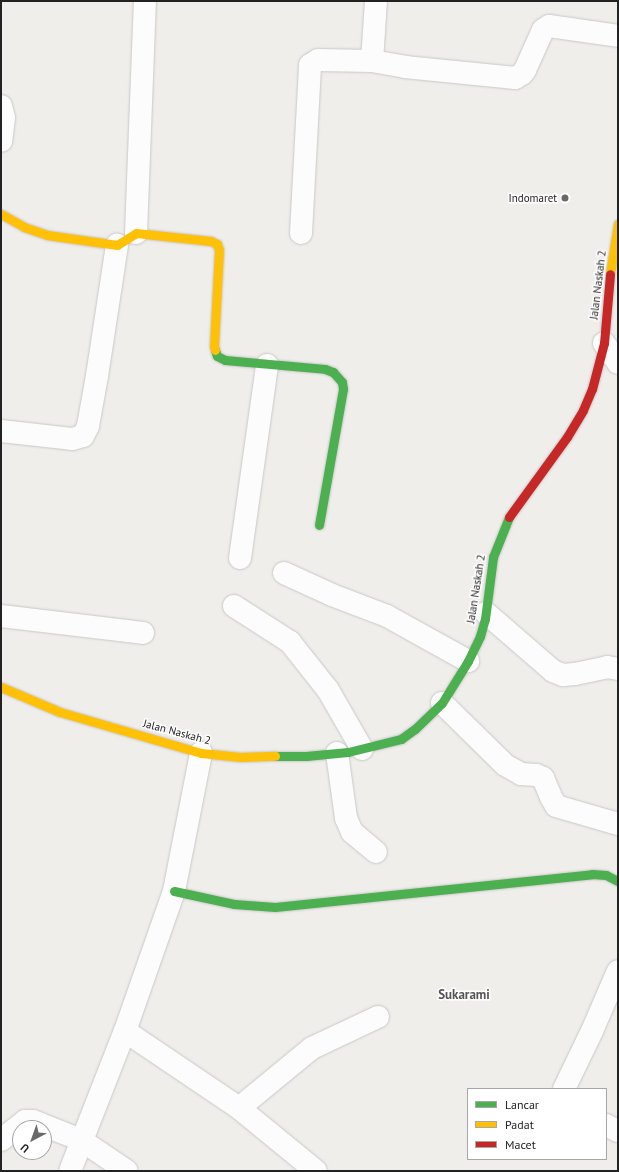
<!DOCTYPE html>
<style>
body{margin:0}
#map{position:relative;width:619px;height:1172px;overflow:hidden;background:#f0eeeb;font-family:"PT Sans",sans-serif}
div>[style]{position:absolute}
.roads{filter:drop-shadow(0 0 1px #c9c8c7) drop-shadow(0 0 1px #c9c8c7)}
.street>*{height:22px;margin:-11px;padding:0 11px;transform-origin:11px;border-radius:11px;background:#fdfcfc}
.fast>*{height:9px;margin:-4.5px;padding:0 4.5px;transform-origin:4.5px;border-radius:4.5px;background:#4caf50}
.slow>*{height:9px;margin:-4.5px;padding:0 4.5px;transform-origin:4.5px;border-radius:4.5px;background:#ffc107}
.jam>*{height:9px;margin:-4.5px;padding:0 4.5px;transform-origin:4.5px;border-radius:4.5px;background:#c62828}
.dots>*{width:11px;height:11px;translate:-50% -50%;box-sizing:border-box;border:2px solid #fff;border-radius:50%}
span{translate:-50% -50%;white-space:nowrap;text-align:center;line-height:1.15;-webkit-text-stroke:3px #fff;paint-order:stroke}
.poi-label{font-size:11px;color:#222}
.right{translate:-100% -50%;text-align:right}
.street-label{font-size:11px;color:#222}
.quarter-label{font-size:13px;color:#555;font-weight:700}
.frame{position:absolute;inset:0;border:2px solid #222;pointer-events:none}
.legend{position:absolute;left:467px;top:1088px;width:140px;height:72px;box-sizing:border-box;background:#fff;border:1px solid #a7a7a7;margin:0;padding:5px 7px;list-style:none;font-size:12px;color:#222}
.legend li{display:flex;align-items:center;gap:8px;height:20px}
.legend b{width:20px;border:1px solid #a7a7a7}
.north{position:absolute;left:12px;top:1120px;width:40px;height:40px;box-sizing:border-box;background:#fff;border:1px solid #a7a7a7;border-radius:50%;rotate:221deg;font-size:11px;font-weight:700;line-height:16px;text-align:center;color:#222}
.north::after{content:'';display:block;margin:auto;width:14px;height:18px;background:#6a6968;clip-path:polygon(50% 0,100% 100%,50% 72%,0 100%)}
</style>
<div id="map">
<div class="roads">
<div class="street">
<i style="left:372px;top:61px;width:34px;rotate:10deg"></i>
<i style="left:405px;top:67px;width:111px;rotate:5.7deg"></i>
<i style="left:515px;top:78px;width:8px;rotate:-30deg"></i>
<i style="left:522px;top:74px;width:5px;rotate:-53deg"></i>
<i style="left:525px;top:70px;width:44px;rotate:-65.8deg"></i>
<i style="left:543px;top:30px;width:7px;rotate:-34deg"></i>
<i style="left:549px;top:26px;width:70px;rotate:8.2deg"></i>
<i style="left:1px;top:106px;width:12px;rotate:76deg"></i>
<i style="left:4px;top:118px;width:23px;rotate:97deg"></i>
<i style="left:136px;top:233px;width:232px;rotate:-87.8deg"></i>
<i style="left:301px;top:233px;width:168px;rotate:-86.9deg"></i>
<i style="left:310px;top:65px;width:9px;rotate:-32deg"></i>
<i style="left:318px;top:60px;width:54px;rotate:1.1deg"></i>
<i style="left:372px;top:61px;width:60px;rotate:-86.2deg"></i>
<i style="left:604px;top:343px;width:24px;rotate:55deg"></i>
<i style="left:1px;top:431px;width:71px;rotate:6.4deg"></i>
<i style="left:72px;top:439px;width:11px;rotate:-15deg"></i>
<i style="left:83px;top:436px;width:11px;rotate:-63deg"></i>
<i style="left:88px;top:426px;width:51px;rotate:-79.8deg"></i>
<i style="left:97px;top:376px;width:133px;rotate:-81.3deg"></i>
<i style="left:240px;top:558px;width:195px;rotate:-82deg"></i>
<i style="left:284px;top:573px;width:53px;rotate:24.6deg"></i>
<i style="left:332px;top:595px;width:59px;rotate:20.9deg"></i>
<i style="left:387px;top:616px;width:93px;rotate:29.1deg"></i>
<i style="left:234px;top:606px;width:67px;rotate:32.7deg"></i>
<i style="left:290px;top:642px;width:61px;rotate:51.6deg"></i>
<i style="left:328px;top:690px;width:68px;rotate:60deg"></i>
<i style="left:486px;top:613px;width:89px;rotate:40.9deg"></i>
<i style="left:553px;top:671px;width:11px;rotate:22deg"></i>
<i style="left:563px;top:675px;width:12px;rotate:-5deg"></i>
<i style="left:575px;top:674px;width:33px;rotate:-12deg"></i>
<i style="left:607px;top:667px;width:11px;rotate:10deg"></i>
<i style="left:1px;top:616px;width:143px;rotate:6.8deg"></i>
<i style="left:442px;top:703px;width:88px;rotate:44.5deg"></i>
<i style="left:505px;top:765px;width:18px;rotate:29deg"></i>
<i style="left:521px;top:774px;width:15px;rotate:4deg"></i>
<i style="left:536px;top:775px;width:8px;rotate:23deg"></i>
<i style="left:543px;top:778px;width:21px;rotate:67deg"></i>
<i style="left:551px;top:797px;width:10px;rotate:61deg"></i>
<i style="left:556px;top:806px;width:65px;rotate:16.2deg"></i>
<i style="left:337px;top:753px;width:66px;rotate:82.1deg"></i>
<i style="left:346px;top:818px;width:15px;rotate:67deg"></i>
<i style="left:352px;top:832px;width:31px;rotate:40deg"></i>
<i style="left:125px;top:1031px;width:138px;rotate:34deg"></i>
<i style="left:239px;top:1108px;width:99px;rotate:39.3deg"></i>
<i style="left:564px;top:1089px;width:64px;rotate:-64.2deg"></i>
<i style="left:592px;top:1031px;width:65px;rotate:-66.6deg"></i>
<i style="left:239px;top:1108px;width:94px;rotate:-39.4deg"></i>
<i style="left:312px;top:1048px;width:73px;rotate:-25.2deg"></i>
<i style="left:606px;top:1125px;width:13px;rotate:27deg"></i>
<i style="left:1px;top:1140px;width:31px;rotate:-38deg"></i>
<i style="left:25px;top:1121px;width:8px"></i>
<i style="left:33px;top:1121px;width:52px;rotate:21.6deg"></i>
<i style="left:81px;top:1140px;width:55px;rotate:34deg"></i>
<i style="left:70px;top:1171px;width:150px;rotate:-68.6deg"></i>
<i style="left:125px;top:1031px;width:148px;rotate:-70.7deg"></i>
<i style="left:174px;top:891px;width:141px;rotate:-78.9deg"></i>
</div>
<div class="fast">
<i style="left:215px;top:350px;width:6px;rotate:72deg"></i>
<i style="left:217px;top:356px;width:9px;rotate:27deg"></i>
<i style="left:225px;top:360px;width:100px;rotate:5.1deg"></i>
<i style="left:325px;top:369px;width:9px;rotate:21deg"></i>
<i style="left:333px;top:372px;width:13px;rotate:48deg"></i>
<i style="left:342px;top:382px;width:7px;rotate:82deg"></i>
<i style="left:343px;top:389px;width:138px;rotate:100deg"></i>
<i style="left:275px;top:756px;width:31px"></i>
<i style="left:306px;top:756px;width:42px;rotate:-5.4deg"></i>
<i style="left:348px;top:752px;width:55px;rotate:-13.8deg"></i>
<i style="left:401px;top:739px;width:17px;rotate:-36deg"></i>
<i style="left:415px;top:729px;width:37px;rotate:-44deg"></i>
<i style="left:442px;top:703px;width:49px;rotate:-58.2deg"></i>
<i style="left:468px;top:661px;width:28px;rotate:-64deg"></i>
<i style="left:480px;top:636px;width:18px;rotate:-74deg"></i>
<i style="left:485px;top:619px;width:63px;rotate:-82.6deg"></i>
<i style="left:493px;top:557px;width:43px;rotate:-68.2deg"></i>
<i style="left:174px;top:891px;width:61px;rotate:12.2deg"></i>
<i style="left:234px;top:904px;width:41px;rotate:4.2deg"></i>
<i style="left:275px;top:907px;width:319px;rotate:-5.9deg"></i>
<i style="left:592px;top:874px;width:14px;rotate:4deg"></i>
<i style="left:606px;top:875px;width:13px;rotate:27deg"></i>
</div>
<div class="slow">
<i style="left:1px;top:214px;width:26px;rotate:29deg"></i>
<i style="left:24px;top:227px;width:24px;rotate:19deg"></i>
<i style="left:47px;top:235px;width:71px;rotate:8.1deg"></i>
<i style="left:117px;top:245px;width:22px;rotate:-32deg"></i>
<i style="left:136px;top:233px;width:75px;rotate:6.1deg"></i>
<i style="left:211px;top:241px;width:7px;rotate:27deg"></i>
<i style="left:217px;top:244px;width:6px;rotate:72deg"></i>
<i style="left:219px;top:250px;width:96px;rotate:93deg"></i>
<i style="left:214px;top:346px;width:4px;rotate:76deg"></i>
<i style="left:610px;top:274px;width:51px;rotate:-80.9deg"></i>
<i style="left:1px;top:687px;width:64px;rotate:23deg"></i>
<i style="left:60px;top:712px;width:147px;rotate:16.2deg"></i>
<i style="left:201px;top:753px;width:40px;rotate:5.7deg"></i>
<i style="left:241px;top:757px;width:34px;rotate:-2deg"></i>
</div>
<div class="jam">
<i style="left:509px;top:517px;width:99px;rotate:-54.1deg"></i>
<i style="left:567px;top:437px;width:31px;rotate:-59deg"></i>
<i style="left:583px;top:410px;width:23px;rotate:-67deg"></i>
<i style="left:592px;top:389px;width:48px;rotate:-75.4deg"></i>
<i style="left:604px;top:343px;width:69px;rotate:-85deg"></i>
</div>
</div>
<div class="dots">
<i style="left:565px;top:198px;background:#6a6968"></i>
</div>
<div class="poi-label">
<span class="right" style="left:557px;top:198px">Indomaret</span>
</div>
<div class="street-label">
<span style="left:598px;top:285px;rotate:-83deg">Jalan Naskah 2</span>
<span style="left:476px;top:589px;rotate:-81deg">Jalan Naskah 2</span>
<span style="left:177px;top:732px;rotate:15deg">Jalan Naskah 2</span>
</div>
<div class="quarter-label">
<span style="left:464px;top:995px">Sukarami</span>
</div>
<div class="frame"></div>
<ul class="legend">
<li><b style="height:5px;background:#4caf50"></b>Lancar</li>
<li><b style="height:5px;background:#ffc107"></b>Padat</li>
<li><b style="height:5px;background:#c62828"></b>Macet</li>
</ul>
<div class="north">U</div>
</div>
